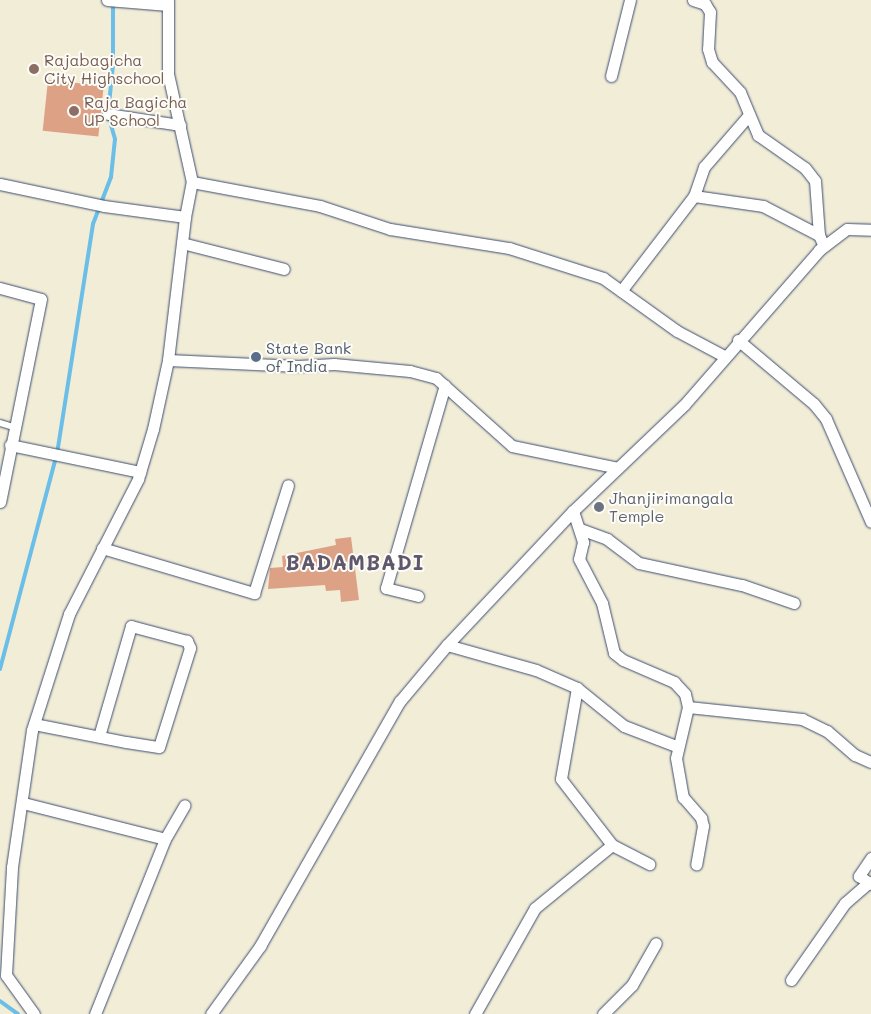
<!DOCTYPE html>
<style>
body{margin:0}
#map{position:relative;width:871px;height:1014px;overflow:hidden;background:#f2edd7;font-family:Mali,sans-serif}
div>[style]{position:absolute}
.stream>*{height:4px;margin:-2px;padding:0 2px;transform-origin:2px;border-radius:2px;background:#6bbee7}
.building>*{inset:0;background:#dda285;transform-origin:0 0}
.roads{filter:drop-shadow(0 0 1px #3b4c70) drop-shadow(0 0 1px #3b4c70)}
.lane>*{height:5.5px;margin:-2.75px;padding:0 2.75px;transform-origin:2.75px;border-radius:2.75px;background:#fff}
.street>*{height:11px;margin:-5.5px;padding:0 5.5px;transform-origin:5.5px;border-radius:5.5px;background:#fff}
.dots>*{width:14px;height:14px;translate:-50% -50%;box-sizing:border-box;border:2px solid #fdfcf7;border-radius:50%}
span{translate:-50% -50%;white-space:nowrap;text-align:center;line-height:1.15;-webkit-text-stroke:4px #fdfcf7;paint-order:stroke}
.education-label{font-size:16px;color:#785e54}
.left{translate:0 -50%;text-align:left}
.service-label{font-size:16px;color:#4e5e75}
.worship-label{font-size:16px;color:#5b616d}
.district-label{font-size:21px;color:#5f576c;font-weight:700;letter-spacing:1px}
</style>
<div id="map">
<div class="stream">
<i style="left:0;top:669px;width:222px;rotate:-75.2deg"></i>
<i style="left:57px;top:454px;width:233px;rotate:-81.1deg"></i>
<i style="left:93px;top:224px;width:50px;rotate:-69deg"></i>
<i style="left:111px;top:177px;width:38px;rotate:-84deg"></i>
<i style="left:115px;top:139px;width:26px;rotate:-106deg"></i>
<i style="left:108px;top:114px;width:49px;rotate:-84.2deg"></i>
<i style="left:113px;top:65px;width:62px;rotate:-90deg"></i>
<i style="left:0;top:1001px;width:22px;rotate:36deg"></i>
</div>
<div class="building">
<i style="left:48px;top:80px;width:56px;height:51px;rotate:6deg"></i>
<i style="clip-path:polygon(351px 537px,359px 600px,341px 602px,340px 590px,326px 591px,325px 585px,268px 589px,270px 568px,283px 567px,282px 556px,336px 545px,335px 539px)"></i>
</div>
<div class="roads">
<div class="lane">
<i style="left:0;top:423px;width:15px;rotate:16deg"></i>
</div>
<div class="street">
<i style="left:107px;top:0;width:61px;rotate:4.7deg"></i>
<i style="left:693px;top:0;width:13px;rotate:18deg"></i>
<i style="left:705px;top:4px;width:9px;rotate:58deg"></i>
<i style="left:710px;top:12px;width:37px;rotate:93deg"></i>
<i style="left:708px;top:49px;width:14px;rotate:73deg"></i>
<i style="left:712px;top:62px;width:41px;rotate:47deg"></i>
<i style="left:740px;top:92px;width:47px;rotate:67.3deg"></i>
<i style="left:758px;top:135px;width:57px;rotate:35.1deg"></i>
<i style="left:805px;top:168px;width:16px;rotate:52deg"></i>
<i style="left:815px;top:181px;width:54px;rotate:85.8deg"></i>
<i style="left:819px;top:235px;width:12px;rotate:66deg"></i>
<i style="left:611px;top:76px;width:78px;rotate:-76deg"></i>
<i style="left:108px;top:114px;width:73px;rotate:8.7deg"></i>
<i style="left:192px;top:182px;width:130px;rotate:10.6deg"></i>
<i style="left:320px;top:206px;width:74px;rotate:18.2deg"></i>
<i style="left:390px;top:229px;width:121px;rotate:9.1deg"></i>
<i style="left:509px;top:248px;width:99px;rotate:17.7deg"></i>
<i style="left:603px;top:278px;width:91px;rotate:35.6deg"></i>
<i style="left:677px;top:331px;width:53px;rotate:28deg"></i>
<i style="left:0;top:184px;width:106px;rotate:11.9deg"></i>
<i style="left:104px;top:206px;width:82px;rotate:7.7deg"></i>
<i style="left:694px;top:196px;width:70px;rotate:8.2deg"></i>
<i style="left:763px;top:206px;width:63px;rotate:27.4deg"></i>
<i style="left:182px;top:243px;width:105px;rotate:14.3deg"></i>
<i style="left:0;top:288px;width:42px;rotate:15deg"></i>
<i style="left:41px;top:299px;width:207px;rotate:101.4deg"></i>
<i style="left:621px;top:291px;width:120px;rotate:-52.5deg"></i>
<i style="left:694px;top:196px;width:31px;rotate:-71deg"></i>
<i style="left:704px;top:167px;width:67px;rotate:-49.2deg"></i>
<i style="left:738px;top:340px;width:99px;rotate:40.1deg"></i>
<i style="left:814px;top:404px;width:19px;rotate:51deg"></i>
<i style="left:826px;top:419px;width:112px;rotate:66.4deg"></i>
<i style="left:168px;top:360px;width:130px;rotate:2.6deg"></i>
<i style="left:298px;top:366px;width:36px;rotate:-3deg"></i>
<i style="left:334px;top:364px;width:76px;rotate:5.3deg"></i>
<i style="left:410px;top:371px;width:27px;rotate:15deg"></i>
<i style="left:436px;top:378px;width:102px;rotate:41.8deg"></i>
<i style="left:512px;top:446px;width:108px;rotate:11.7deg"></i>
<i style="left:10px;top:445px;width:133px;rotate:11.7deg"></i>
<i style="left:573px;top:511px;width:33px;rotate:72deg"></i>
<i style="left:583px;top:542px;width:17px;rotate:103deg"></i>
<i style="left:579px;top:559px;width:50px;rotate:62.4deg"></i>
<i style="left:602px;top:603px;width:51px;rotate:76.5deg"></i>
<i style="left:614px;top:653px;width:11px;rotate:38deg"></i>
<i style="left:623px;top:660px;width:56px;rotate:23.3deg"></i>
<i style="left:674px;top:682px;width:16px;rotate:47deg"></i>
<i style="left:685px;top:694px;width:13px;rotate:77deg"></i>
<i style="left:688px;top:707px;width:115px;rotate:6deg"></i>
<i style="left:802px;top:719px;width:28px;rotate:26deg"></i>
<i style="left:827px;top:731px;width:37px;rotate:41deg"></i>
<i style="left:855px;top:755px;width:17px;rotate:24deg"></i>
<i style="left:580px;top:529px;width:29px;rotate:20deg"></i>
<i style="left:607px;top:539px;width:40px;rotate:37deg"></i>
<i style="left:639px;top:563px;width:105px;rotate:12.1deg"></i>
<i style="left:742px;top:585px;width:55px;rotate:19.1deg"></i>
<i style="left:102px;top:548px;width:159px;rotate:16.5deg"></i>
<i style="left:254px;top:593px;width:113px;rotate:-72.5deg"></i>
<i style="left:418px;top:596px;width:33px;rotate:-166deg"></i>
<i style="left:386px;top:588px;width:211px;rotate:-73.8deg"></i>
<i style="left:447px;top:645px;width:92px;rotate:15.7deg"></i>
<i style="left:536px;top:670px;width:45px;rotate:23.7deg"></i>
<i style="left:577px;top:688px;width:60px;rotate:39deg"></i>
<i style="left:624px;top:726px;width:56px;rotate:21deg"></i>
<i style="left:577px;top:688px;width:92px;rotate:100deg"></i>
<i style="left:561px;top:779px;width:83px;rotate:52.3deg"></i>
<i style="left:688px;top:707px;width:52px;rotate:103.2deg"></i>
<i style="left:676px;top:758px;width:40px;rotate:80deg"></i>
<i style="left:683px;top:797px;width:28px;rotate:49deg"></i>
<i style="left:701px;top:818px;width:8px;rotate:76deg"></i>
<i style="left:703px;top:826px;width:39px;rotate:100deg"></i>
<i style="left:34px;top:724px;width:94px;rotate:11.1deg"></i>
<i style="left:126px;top:742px;width:33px;rotate:9deg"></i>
<i style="left:159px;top:747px;width:104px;rotate:-72.6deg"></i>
<i style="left:190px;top:648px;width:8px;rotate:-113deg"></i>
<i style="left:187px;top:641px;width:58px;rotate:-165deg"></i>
<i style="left:131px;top:626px;width:115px;rotate:106.2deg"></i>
<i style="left:23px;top:803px;width:146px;rotate:14.2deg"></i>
<i style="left:871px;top:858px;width:22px;rotate:124deg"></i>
<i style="left:859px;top:876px;width:14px;rotate:34deg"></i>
<i style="left:791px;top:980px;width:94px;rotate:-55deg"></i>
<i style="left:845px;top:903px;width:32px;rotate:-41deg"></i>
<i style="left:34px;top:1014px;width:48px;rotate:-125.7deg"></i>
<i style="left:6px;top:975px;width:108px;rotate:-86.8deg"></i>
<i style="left:12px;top:867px;width:138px;rotate:-81.7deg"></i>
<i style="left:32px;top:730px;width:122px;rotate:-72.3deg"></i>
<i style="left:69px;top:614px;width:152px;rotate:-62.9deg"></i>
<i style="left:138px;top:479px;width:52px;rotate:-73.3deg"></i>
<i style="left:153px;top:429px;width:71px;rotate:-77.7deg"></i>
<i style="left:168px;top:360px;width:144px;rotate:-83.2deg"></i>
<i style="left:185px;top:217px;width:36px;rotate:-79deg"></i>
<i style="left:192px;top:182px;width:111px;rotate:-102.5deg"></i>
<i style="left:168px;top:74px;width:74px;rotate:-90deg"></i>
<i style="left:95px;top:1014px;width:188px;rotate:-68.2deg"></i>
<i style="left:165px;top:839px;width:39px;rotate:-60deg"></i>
<i style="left:211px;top:1014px;width:84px;rotate:-54.2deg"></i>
<i style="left:260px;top:946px;width:282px;rotate:-60.3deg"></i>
<i style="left:400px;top:701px;width:73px;rotate:-50deg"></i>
<i style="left:447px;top:645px;width:184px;rotate:-46.8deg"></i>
<i style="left:573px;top:511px;width:153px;rotate:-43.7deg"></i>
<i style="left:684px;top:405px;width:206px;rotate:-48.9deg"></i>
<i style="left:819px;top:250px;width:35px;rotate:-37deg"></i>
<i style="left:847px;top:229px;width:24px;rotate:2deg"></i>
<i style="left:475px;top:1014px;width:122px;rotate:-60.5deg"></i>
<i style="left:535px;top:908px;width:99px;rotate:-39.3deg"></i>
<i style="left:612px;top:845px;width:42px;rotate:27.2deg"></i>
<i style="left:603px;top:1014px;width:41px;rotate:-45deg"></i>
<i style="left:632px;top:985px;width:48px;rotate:-60.3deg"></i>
</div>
</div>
<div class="dots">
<i style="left:34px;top:69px;background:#8d6e63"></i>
<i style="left:74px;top:111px;background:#8d6e63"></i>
<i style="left:256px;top:357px;background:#5c6f8a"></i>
<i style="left:599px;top:507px;background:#6b7280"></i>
</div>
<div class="education-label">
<span class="left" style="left:44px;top:69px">Rajabagicha<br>City Highschool</span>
<span class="left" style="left:84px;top:111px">Raja Bagicha<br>UP School</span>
</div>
<div class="service-label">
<span class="left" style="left:266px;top:357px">State Bank<br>of India</span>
</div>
<div class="worship-label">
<span class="left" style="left:609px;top:507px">Jhanjirimangala<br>Temple</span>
</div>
<div class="district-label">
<span style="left:355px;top:562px">BADAMBADI</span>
</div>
</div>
